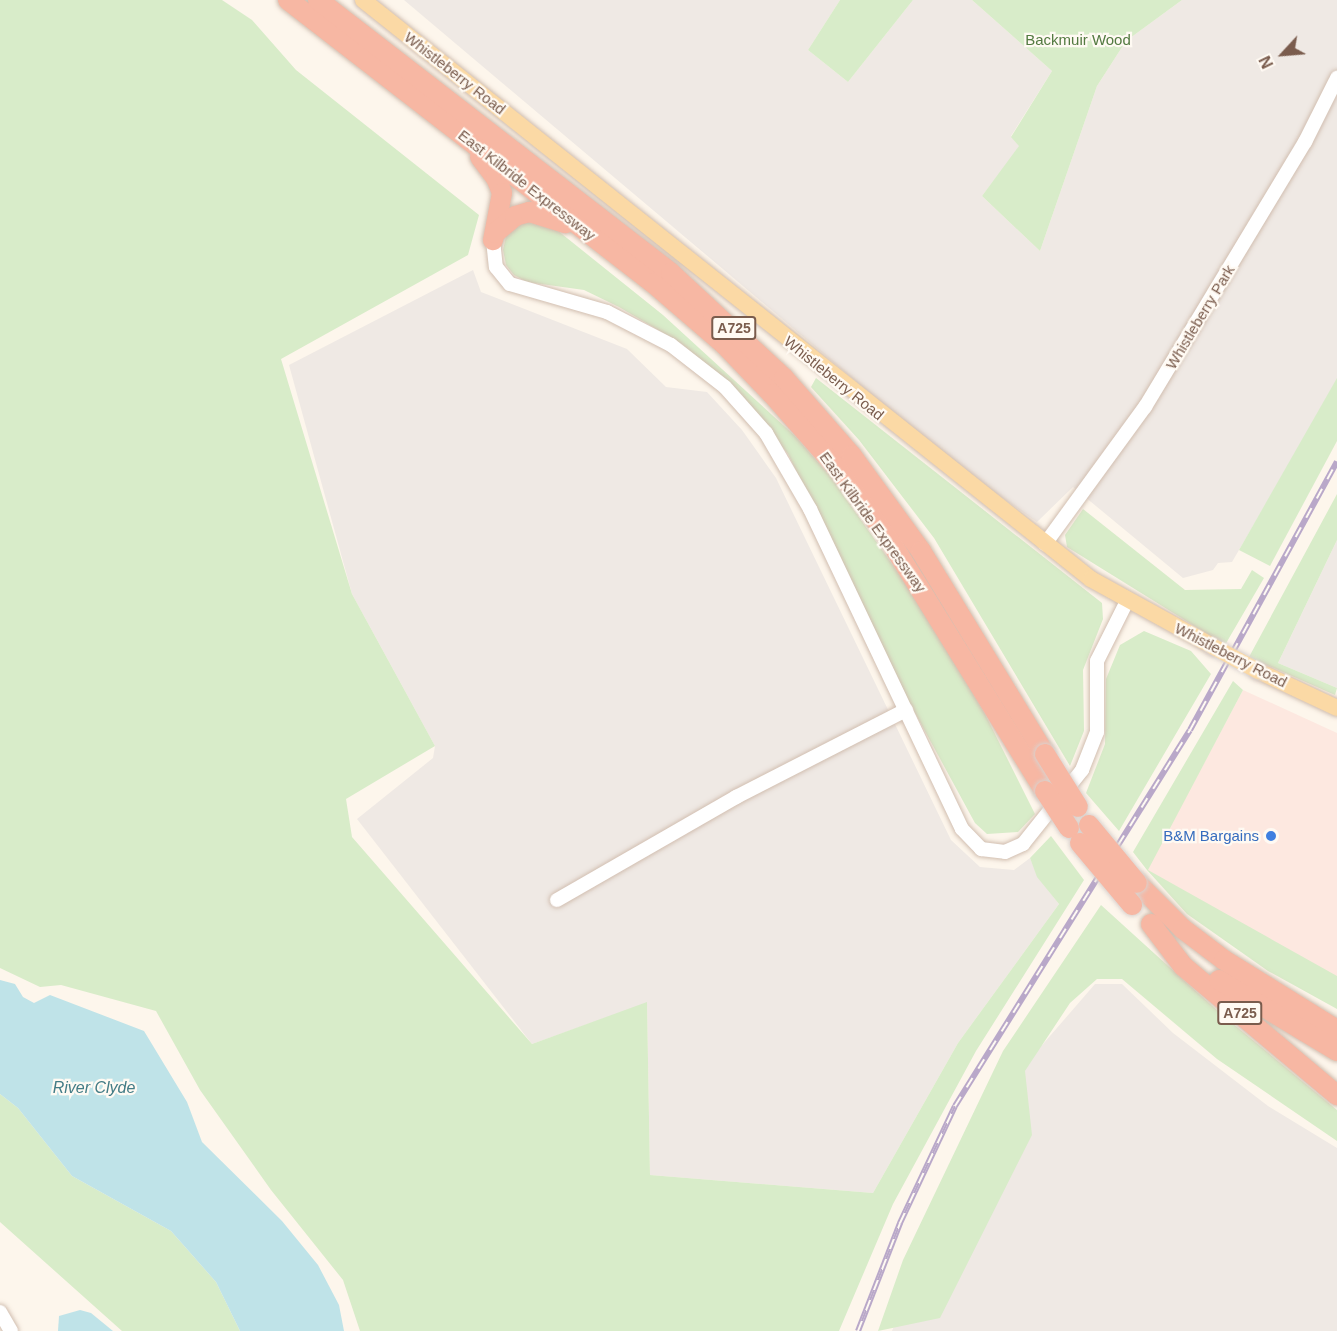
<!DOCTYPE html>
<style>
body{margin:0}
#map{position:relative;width:1337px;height:1331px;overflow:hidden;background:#fdf6ec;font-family:Helvetica,sans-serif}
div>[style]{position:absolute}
.commercial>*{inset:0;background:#fde8e0}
.industrial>*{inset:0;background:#efe9e4}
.green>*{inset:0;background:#d8ecc9}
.water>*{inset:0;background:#bfe3e8}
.roads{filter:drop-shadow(0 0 2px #d1beb0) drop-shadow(0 0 2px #d1beb0)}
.minor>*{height:14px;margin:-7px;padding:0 7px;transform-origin:7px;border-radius:7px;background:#fff}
.major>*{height:16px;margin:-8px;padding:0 8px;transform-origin:8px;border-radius:8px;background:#fbd9a5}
.highway>*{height:20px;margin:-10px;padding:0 10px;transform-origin:10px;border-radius:10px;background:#f7b7a3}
.rail>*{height:6px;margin-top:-3px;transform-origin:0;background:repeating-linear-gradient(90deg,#fffaf3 0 11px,#b9a8c9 0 22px);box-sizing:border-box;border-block:2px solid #b9a8c9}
.bridges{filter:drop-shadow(0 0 2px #dad1cd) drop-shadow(0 0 2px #dad1cd)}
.major-bridge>*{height:16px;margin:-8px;padding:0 8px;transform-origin:8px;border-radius:8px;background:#fbd9a5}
.highway-bridge>*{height:20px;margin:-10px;padding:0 10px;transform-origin:10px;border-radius:10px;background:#f7b7a3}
.dots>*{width:16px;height:16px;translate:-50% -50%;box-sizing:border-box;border:3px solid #fffaf3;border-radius:50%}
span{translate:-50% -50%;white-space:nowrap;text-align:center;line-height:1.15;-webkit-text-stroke:4.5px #fffaf3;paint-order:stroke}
.shield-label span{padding:2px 4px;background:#fffaf3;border:2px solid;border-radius:4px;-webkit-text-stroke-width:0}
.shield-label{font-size:14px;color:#7a5c4d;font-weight:700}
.park-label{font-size:15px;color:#537a41}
.street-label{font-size:15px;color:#7a5c4d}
.shop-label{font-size:15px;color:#366cbe}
.right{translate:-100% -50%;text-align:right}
.water-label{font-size:16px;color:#437c86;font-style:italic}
.north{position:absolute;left:1253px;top:24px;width:60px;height:60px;-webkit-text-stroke:4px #fffaf3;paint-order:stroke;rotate:244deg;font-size:16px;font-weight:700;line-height:24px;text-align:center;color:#7a5c4d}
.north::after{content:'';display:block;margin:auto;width:21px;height:27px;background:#7a5c4d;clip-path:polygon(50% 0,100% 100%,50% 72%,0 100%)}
</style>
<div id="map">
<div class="commercial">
<i style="clip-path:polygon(1243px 690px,1337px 733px,1337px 977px,1147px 870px)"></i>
</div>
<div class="industrial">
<i style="clip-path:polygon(404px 0,840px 0,808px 50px,848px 82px,913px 0,972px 0,1052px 71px,1011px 136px,1020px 146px,982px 196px,1040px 251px,1097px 86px,1126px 41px,1182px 0,1337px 0,1337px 382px,1232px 562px,1218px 563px,1213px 570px,1183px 578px,1073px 487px,1037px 522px,954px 464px)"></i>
<i style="clip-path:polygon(473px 270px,481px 292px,627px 349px,666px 387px,707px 392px,742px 430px,776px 478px,951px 840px,980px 867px,1014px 870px,1030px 858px,1038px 877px,1059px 904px,958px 1043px,873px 1193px,650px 1175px,647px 1003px,532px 1044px,357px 819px,433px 758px,435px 746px,352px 594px,289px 365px)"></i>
<i style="clip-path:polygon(1337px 540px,1337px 688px,1278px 663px)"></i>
<i style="clip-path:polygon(1095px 984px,1122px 984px,1173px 1033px,1268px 1106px,1337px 1148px,1337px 1331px,892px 1331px,986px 1110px)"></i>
</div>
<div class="green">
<i style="clip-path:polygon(0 0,222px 0,252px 20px,296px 70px,479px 215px,468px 255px,281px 359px,352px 594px,435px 746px,346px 799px,352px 837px,532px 1044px,647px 1002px,650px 1175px,873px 1193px,958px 1043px,1059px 904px,1037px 877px,1030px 858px,1051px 836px,1084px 880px,976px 1051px,893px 1204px,839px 1331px,360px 1331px,343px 1280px,271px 1190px,200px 1090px,156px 1011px,61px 985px,40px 987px,0 968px)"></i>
<i style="clip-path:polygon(840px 0,913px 0,848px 82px,808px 50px)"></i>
<i style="clip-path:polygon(972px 0,1182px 0,1126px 41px,1097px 86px,1040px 251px,982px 196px,1019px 146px,1011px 137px,1052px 71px)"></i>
<i style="clip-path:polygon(525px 221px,547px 222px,663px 315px,795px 436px,830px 476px,918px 601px,985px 714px,1035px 814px,1018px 832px,987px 834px,975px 823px,908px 700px,788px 454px,742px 395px,682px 344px,619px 307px,584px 290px,527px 282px,514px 275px,506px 265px,503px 250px,506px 236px)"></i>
<i style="clip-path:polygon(816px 378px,1102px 603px,1103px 619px,1083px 670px,1084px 731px,1070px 766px,934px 538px,859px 440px,811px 387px)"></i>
<i style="clip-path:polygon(1337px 378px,1337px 441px,1270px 566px,1239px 550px)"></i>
<i style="clip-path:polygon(1337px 494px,1337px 540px,1278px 663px,1337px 688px,1335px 695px,1249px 657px)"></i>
<i style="clip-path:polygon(1083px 509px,1185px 590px,1241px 589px,1252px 570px,1264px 578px,1225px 645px,1067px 547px,1065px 535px)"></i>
<i style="clip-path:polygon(1144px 631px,1191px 651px,1211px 674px,1119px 831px,1086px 793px,1105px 744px,1106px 679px,1120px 645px)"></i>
<i style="clip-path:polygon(1233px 681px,1243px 690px,1148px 870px,1337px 976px,1337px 1009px,1268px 971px,1187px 914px,1147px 870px,1133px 852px)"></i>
<i style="clip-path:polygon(1101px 905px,1220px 1013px,1337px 1110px,1337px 1141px,1217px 1059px,1122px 979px,1097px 979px,1070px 1003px,1025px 1071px,1032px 1135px,940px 1318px,878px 1331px,903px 1260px,1003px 1051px)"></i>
<i style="clip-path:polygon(0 1094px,18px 1108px,72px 1176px,171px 1231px,216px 1282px,240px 1331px,122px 1331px,0 1222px)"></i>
</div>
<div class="water">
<i style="clip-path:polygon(0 980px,15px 984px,23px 997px,34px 1003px,50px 995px,144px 1031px,187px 1102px,202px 1142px,282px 1221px,318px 1265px,339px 1305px,344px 1331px,240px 1331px,216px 1282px,171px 1231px,72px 1176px,18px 1108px,0 1094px)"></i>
<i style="clip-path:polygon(80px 1310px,91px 1313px,113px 1331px,58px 1331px,59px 1316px)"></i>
</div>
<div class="roads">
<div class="minor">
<i style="left:493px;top:240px;width:27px;rotate:84deg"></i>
<i style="left:496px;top:267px;width:22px;rotate:51deg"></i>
<i style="left:510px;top:284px;width:101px;rotate:16.1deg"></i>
<i style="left:607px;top:312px;width:72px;rotate:27.3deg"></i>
<i style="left:671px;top:345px;width:68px;rotate:37.9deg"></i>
<i style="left:725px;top:387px;width:62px;rotate:48.3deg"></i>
<i style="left:766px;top:433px;width:88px;rotate:59.9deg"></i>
<i style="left:810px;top:509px;width:354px;rotate:64.6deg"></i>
<i style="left:962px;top:829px;width:28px;rotate:46deg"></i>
<i style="left:981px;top:849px;width:24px;rotate:7deg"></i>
<i style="left:1005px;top:852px;width:20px;rotate:-24deg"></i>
<i style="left:1023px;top:844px;width:95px;rotate:-51.4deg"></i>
<i style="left:1082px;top:770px;width:41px;rotate:-68.5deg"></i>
<i style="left:1097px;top:732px;width:71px;rotate:-90deg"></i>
<i style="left:1097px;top:661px;width:67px;rotate:-63.4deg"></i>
<i style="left:1045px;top:544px;width:170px;rotate:-53.9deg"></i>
<i style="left:1145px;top:407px;width:310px;rotate:-58.9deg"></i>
<i style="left:1305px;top:142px;width:72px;rotate:-63.4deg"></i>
<i style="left:557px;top:900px;width:207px;rotate:-29.9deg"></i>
<i style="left:736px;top:797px;width:191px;rotate:-27.1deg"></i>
<i style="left:0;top:1312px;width:22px;rotate:60deg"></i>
</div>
<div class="major">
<i style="left:363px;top:0;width:930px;rotate:38.5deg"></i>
<i style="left:1091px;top:579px;width:141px;rotate:28.9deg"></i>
<i style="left:1258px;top:671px;width:87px;rotate:25.1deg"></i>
</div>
<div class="highway">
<i style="left:288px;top:0;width:462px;rotate:37.8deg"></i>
<i style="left:653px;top:283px;width:94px;rotate:40.7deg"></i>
<i style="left:724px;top:344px;width:69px;rotate:46.2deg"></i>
<i style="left:772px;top:394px;width:101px;rotate:48.6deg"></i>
<i style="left:839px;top:470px;width:79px;rotate:53.7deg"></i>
<i style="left:886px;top:534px;width:302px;rotate:58.3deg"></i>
<i style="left:318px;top:0;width:446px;rotate:37.7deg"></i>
<i style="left:671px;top:273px;width:154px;rotate:42.9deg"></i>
<i style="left:784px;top:378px;width:103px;rotate:48.9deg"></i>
<i style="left:852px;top:456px;width:117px;rotate:54deg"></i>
<i style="left:921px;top:551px;width:238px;rotate:58.6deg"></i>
<i style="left:480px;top:157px;width:26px;rotate:53deg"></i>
<i style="left:496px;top:178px;width:16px;rotate:68deg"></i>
<i style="left:502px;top:193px;width:48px;rotate:100.8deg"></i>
<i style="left:495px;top:233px;width:26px;rotate:-40deg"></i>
<i style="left:515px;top:216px;width:15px;rotate:-16deg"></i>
<i style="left:529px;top:212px;width:38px;rotate:17deg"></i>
<i style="left:1137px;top:883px;width:65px;rotate:45deg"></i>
<i style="left:1183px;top:929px;width:51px;rotate:37.1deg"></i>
<i style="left:1224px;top:960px;width:133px;rotate:31.8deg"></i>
<i style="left:1151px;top:924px;width:53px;rotate:52.7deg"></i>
<i style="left:1183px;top:966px;width:201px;rotate:40deg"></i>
<i style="left:1219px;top:980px;width:138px;rotate:31deg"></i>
</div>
</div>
<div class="rail">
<i style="left:858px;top:1331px;width:116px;rotate:-68.7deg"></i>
<i style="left:900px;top:1223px;width:129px;rotate:-64.8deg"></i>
<i style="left:955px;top:1106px;width:443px;rotate:-58deg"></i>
<i style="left:1190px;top:730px;width:306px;rotate:-61.3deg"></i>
</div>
<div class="bridges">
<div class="major-bridge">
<i style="left:1214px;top:647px;width:50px;rotate:28.6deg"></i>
</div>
<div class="highway-bridge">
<i style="left:1045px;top:754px;width:62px;rotate:58.1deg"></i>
<i style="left:1045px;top:791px;width:44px;rotate:57deg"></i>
<i style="left:1089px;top:825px;width:75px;rotate:50.4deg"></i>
<i style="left:1080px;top:843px;width:81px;rotate:50deg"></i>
</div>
</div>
<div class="dots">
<i style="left:1271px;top:836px;background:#3f7fe0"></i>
</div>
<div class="shield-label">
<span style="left:734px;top:328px">A725</span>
<span style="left:1240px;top:1013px">A725</span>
</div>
<div class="park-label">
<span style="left:1078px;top:40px">Backmuir Wood</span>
</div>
<div class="street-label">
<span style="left:455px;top:73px;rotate:38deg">Whistleberry Road</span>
<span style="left:527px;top:185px;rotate:38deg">East Kilbride Expressway</span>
<span style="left:1200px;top:317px;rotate:-59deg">Whistleberry Park</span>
<span style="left:834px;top:378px;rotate:39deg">Whistleberry Road</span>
<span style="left:873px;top:522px;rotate:54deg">East Kilbride Expressway</span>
<span style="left:1231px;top:655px;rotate:27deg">Whistleberry Road</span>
</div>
<div class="shop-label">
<span class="right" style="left:1259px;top:836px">B&amp;M Bargains</span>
</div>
<div class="water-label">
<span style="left:94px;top:1088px">River Clyde</span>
</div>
<div class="north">N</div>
</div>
